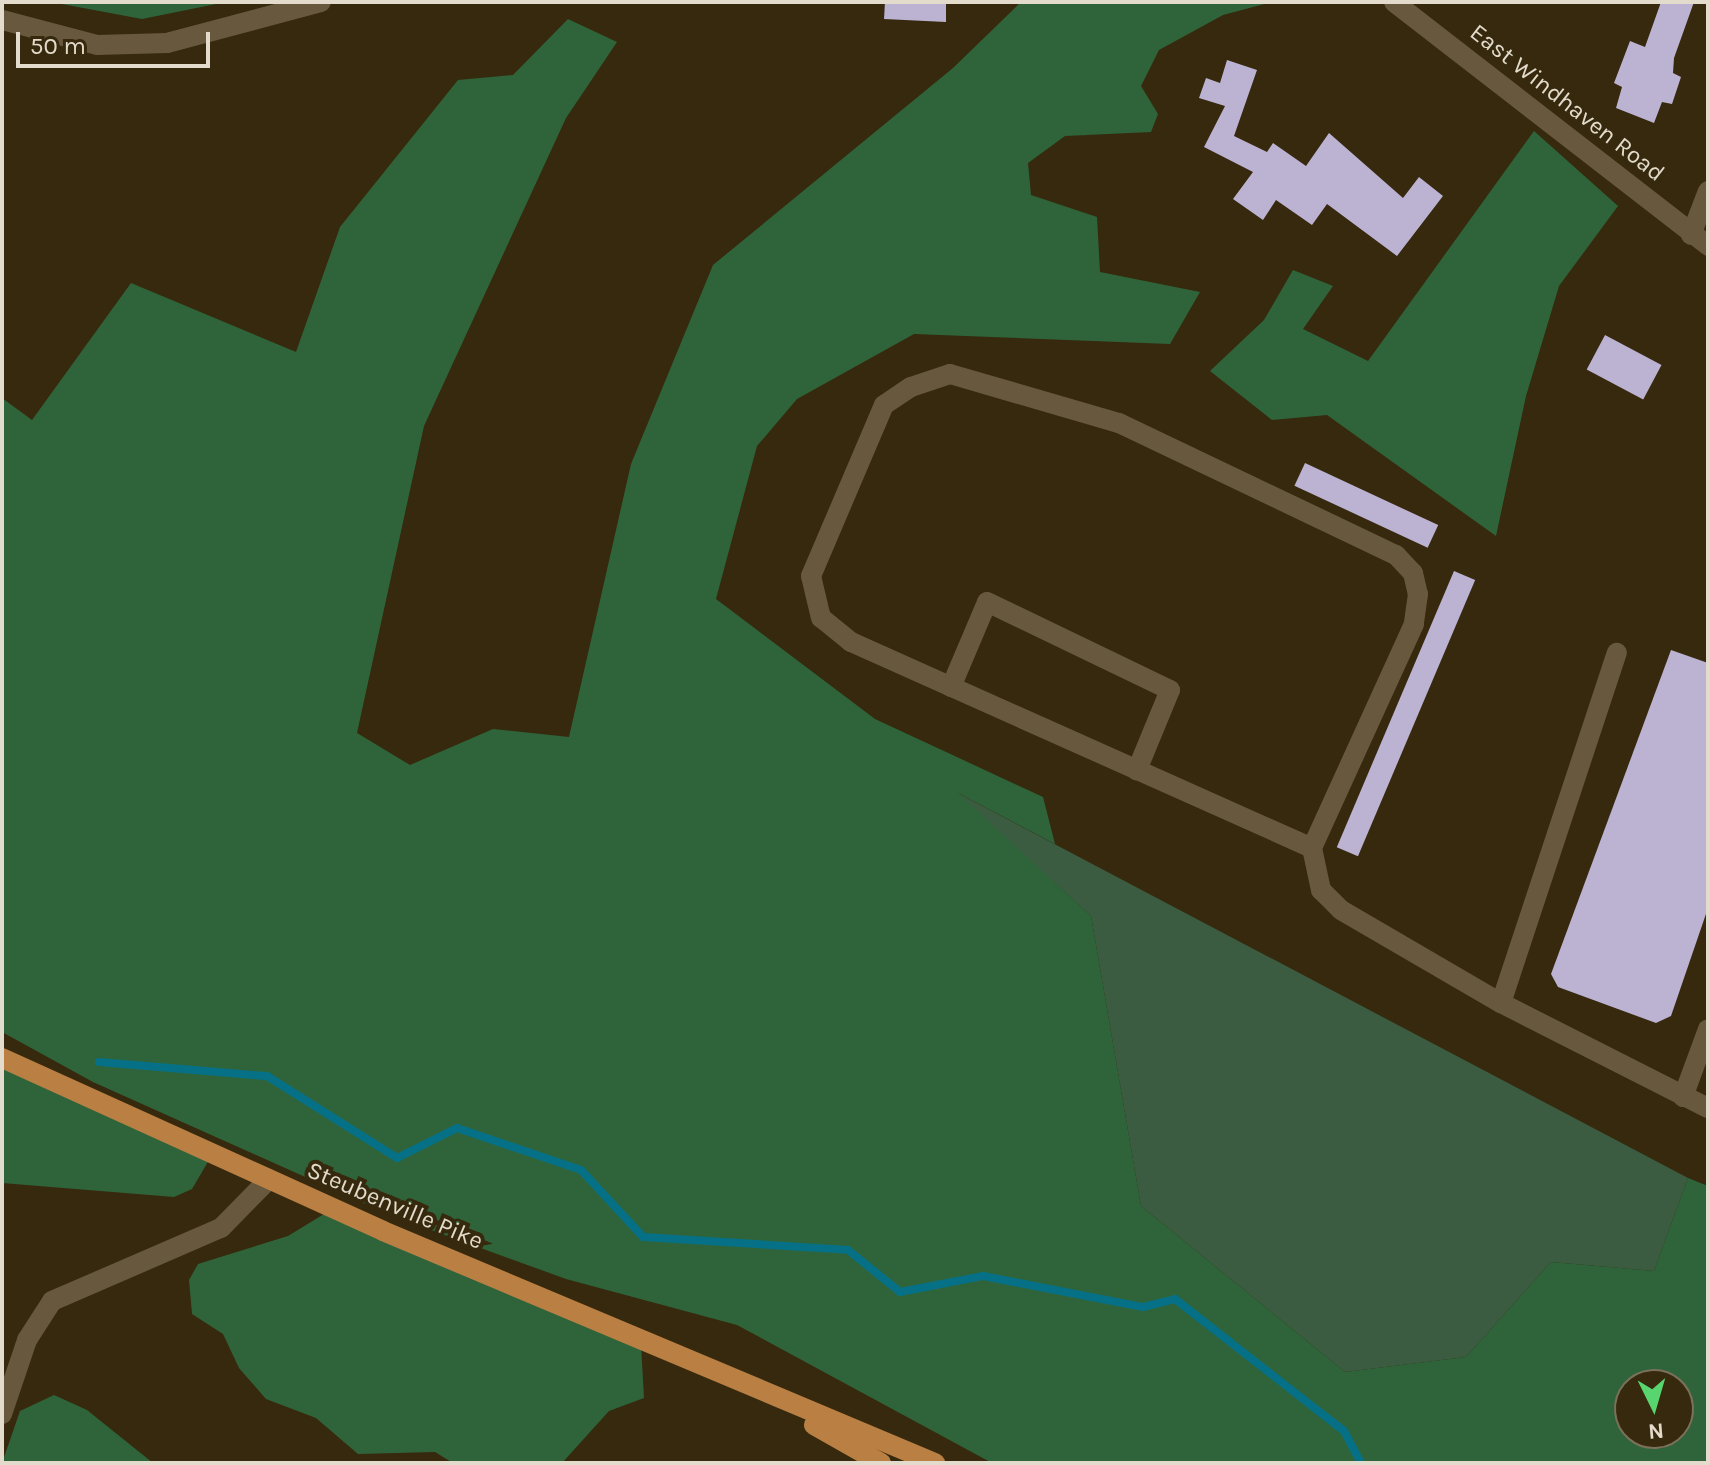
<!DOCTYPE html>
<style>
body{margin:0}
#map{position:relative;width:1710px;height:1465px;overflow:hidden;background:#36290e;font-family:Karla,sans-serif}
div>[style]{position:absolute}
.green>*{inset:0;background:#3b5c41}
.forest>*{inset:0;background:#2f643b}
.stream>*{height:8px;margin:-4px;padding:0 4px;transform-origin:4px;border-radius:4px;background:#067186}
.building>*{inset:0;background:#bcb3d3;transform-origin:0 0}
.minor>*{height:20px;margin:-10px;padding:0 10px;transform-origin:10px;border-radius:10px;background:#68593e}
.major>*{height:20px;margin:-10px;padding:0 10px;transform-origin:10px;border-radius:10px;background:#ba7f43}
span{translate:-50% -50%;white-space:nowrap;text-align:center;line-height:1.15;-webkit-text-stroke:8px #36290e;paint-order:stroke}
.street-label{font-size:24px;color:#e3dbcb}
.frame{position:absolute;inset:0;border:4px solid #e3dbcb;pointer-events:none}
.north{position:absolute;left:1614px;top:1369px;width:80px;height:80px;box-sizing:border-box;background:#36290e;border:2px solid #7b705a;border-radius:50%;rotate:175deg;font-size:22px;font-weight:700;line-height:32px;text-align:center;color:#e3dbcb}
.north::after{content:'';display:block;margin:auto;width:28px;height:36px;background:#59d56f;clip-path:polygon(50% 0,100% 100%,50% 72%,0 100%)}
.scale{position:absolute;left:16px;top:32px;width:194px;height:36px;box-sizing:border-box;border:4px solid #e3dbcb;border-top:0;padding-left:10px;font-size:24px;line-height:28px;white-space:nowrap;color:#e3dbcb;-webkit-text-stroke:6px #36290e;paint-order:stroke}
</style>
<div id="map">
<div class="green">
<i style="clip-path:polygon(954px 791px,1688px 1178px,1654px 1271px,1551px 1262px,1466px 1357px,1345px 1372px,1141px 1206px,1091px 916px)"></i>
</div>
<div class="forest">
<i style="clip-path:polygon(51px 2px,226px 2px,142px 19px)"></i>
<i style="clip-path:polygon(evenodd,1021px 2px,1272px 2px,1223px 15px,1159px 50px,1141px 86px,1158px 114px,1151px 132px,1065px 136px,1028px 163px,1031px 195px,1097px 217px,1100px 272px,1200px 292px,1170px 344px,914px 334px,797px 399px,757px 446px,716px 599px,875px 719px,1043px 797px,1055px 844px,958px 793px,1091px 916px,1141px 1206px,1345px 1372px,1466px 1357px,1551px 1262px,1654px 1271px,1688px 1178px,1708px 1186px,1708px 1463px,992px 1463px,737px 1325px,566px 1279px,390px 1215px,93px 1082px,2px 1032px,2px 398px,32px 420px,131px 283px,296px 352px,340px 227px,458px 80px,513px 75px,568px 19px,617px 42px,566px 118px,424px 426px,357px 733px,410px 765px,493px 729px,569px 737px,631px 464px,713px 265px,953px 68px,1021px 2px,1678px 1385px,1678px 1433px,1630px 1433px,1630px 1385px,1678px 1385px)"></i>
<i style="clip-path:polygon(1534px 131px,1618px 206px,1559px 286px,1526px 396px,1496px 536px,1327px 415px,1272px 420px,1210px 371px,1264px 320px,1293px 270px,1333px 286px,1303px 329px,1368px 361px)"></i>
<i style="clip-path:polygon(2px 1063px,209px 1160px,192px 1189px,174px 1197px,2px 1183px)"></i>
<i style="clip-path:polygon(329px 1211px,641px 1345px,644px 1398px,609px 1411px,562px 1463px,453px 1463px,435px 1452px,358px 1454px,316px 1418px,266px 1399px,239px 1368px,223px 1334px,192px 1314px,189px 1280px,198px 1264px,288px 1236px)"></i>
<i style="clip-path:polygon(54px 1395px,87px 1410px,153px 1463px,2px 1463px,20px 1411px)"></i>
</div>
<div class="stream">
<i style="left:99px;top:1062px;width:169px;rotate:4.8deg"></i>
<i style="left:267px;top:1076px;width:154px;rotate:32.2deg"></i>
<i style="left:397px;top:1158px;width:67px;rotate:-26.6deg"></i>
<i style="left:457px;top:1128px;width:131px;rotate:18.7deg"></i>
<i style="left:581px;top:1170px;width:91px;rotate:47.2deg"></i>
<i style="left:643px;top:1237px;width:205px;rotate:3.6deg"></i>
<i style="left:848px;top:1250px;width:67px;rotate:38.9deg"></i>
<i style="left:900px;top:1292px;width:85px;rotate:-10.9deg"></i>
<i style="left:983px;top:1276px;width:163px;rotate:11deg"></i>
<i style="left:1143px;top:1307px;width:33px;rotate:-14deg"></i>
<i style="left:1175px;top:1299px;width:214px;rotate:38deg"></i>
<i style="left:1344px;top:1431px;width:36px;rotate:62deg"></i>
</div>
<div class="building">
<i style="clip-path:polygon(885px 2px,946px 2px,946px 22px,884px 19px)"></i>
<i style="clip-path:polygon(1661px 2px,1694px 2px,1674px 58px,1673px 73px,1681px 77px,1672px 104px,1662px 102px,1654px 123px,1616px 108px,1622px 87px,1614px 83px,1630px 41px,1645px 47px)"></i>
<i style="clip-path:polygon(1227px 60px,1257px 70px,1234px 136px,1267px 152px,1273px 143px,1306px 166px,1329px 133px,1403px 198px,1419px 177px,1443px 196px,1397px 256px,1327px 204px,1312px 225px,1276px 200px,1263px 220px,1233px 199px,1253px 172px,1204px 147px,1225px 106px,1199px 98px,1206px 78px,1220px 83px)"></i>
<i style="left:1605px;top:335px;width:64px;height:39px;rotate:28deg"></i>
<i style="left:1305px;top:463px;width:147px;height:25px;rotate:25deg"></i>
<i style="left:1454px;top:571px;width:23px;height:300px;rotate:23deg"></i>
<i style="clip-path:polygon(1671px 650px,1708px 663px,1708px 908px,1671px 1016px,1656px 1023px,1558px 987px,1551px 974px)"></i>
</div>
<div class="minor">
<i style="left:1394px;top:2px;width:398px;rotate:37.8deg"></i>
<i style="left:2px;top:20px;width:98px;rotate:14.7deg"></i>
<i style="left:97px;top:45px;width:70px;rotate:-1.6deg"></i>
<i style="left:167px;top:43px;width:159px;rotate:-14.9deg"></i>
<i style="left:1691px;top:235px;width:47px;rotate:-68.9deg"></i>
<i style="left:951px;top:687px;width:92px;rotate:-67deg"></i>
<i style="left:987px;top:602px;width:203px;rotate:25.7deg"></i>
<i style="left:1170px;top:690px;width:87px;rotate:112.4deg"></i>
<i style="left:1312px;top:848px;width:505px;rotate:-155.92deg"></i>
<i style="left:851px;top:642px;width:38px;rotate:-141deg"></i>
<i style="left:821px;top:618px;width:43px;rotate:-103.4deg"></i>
<i style="left:811px;top:576px;width:186px;rotate:-66.9deg"></i>
<i style="left:884px;top:405px;width:32px;rotate:-34deg"></i>
<i style="left:911px;top:387px;width:41px;rotate:-18.4deg"></i>
<i style="left:950px;top:374px;width:176px;rotate:16.2deg"></i>
<i style="left:1119px;top:423px;width:307px;rotate:25.5deg"></i>
<i style="left:1396px;top:555px;width:25px;rotate:47deg"></i>
<i style="left:1413px;top:573px;width:22px;rotate:77deg"></i>
<i style="left:1418px;top:594px;width:30px;rotate:98deg"></i>
<i style="left:1414px;top:624px;width:246px;rotate:114.5deg"></i>
<i style="left:1312px;top:848px;width:43px;rotate:77.9deg"></i>
<i style="left:1321px;top:890px;width:28px;rotate:45deg"></i>
<i style="left:1341px;top:910px;width:185px;rotate:30.2deg"></i>
<i style="left:1501px;top:1003px;width:232px;rotate:26.9deg"></i>
<i style="left:1501px;top:1003px;width:369px;rotate:-71.7deg"></i>
<i style="left:1683px;top:1097px;width:72px;rotate:-69.8deg"></i>
<i style="left:2px;top:1414px;width:78px;rotate:-71.3deg"></i>
<i style="left:27px;top:1340px;width:46px;rotate:-57.3deg"></i>
<i style="left:52px;top:1301px;width:184px;rotate:-23.4deg"></i>
<i style="left:221px;top:1228px;width:67px;rotate:-45.6deg"></i>
</div>
<div class="major">
<i style="left:2px;top:1058px;width:418px;rotate:24.4deg"></i>
<i style="left:383px;top:1231px;width:599px;rotate:22.8deg"></i>
<i style="left:814px;top:1425px;width:77px;rotate:29.6deg"></i>
</div>
<div class="street-label">
<span style="left:1567px;top:103px;rotate:38deg">East Windhaven Road</span>
<span style="left:395px;top:1206px;rotate:23deg">Steubenville Pike</span>
</div>
<div class="frame"></div>
<div class="north">N</div>
<div class="scale">50 m</div>
</div>
